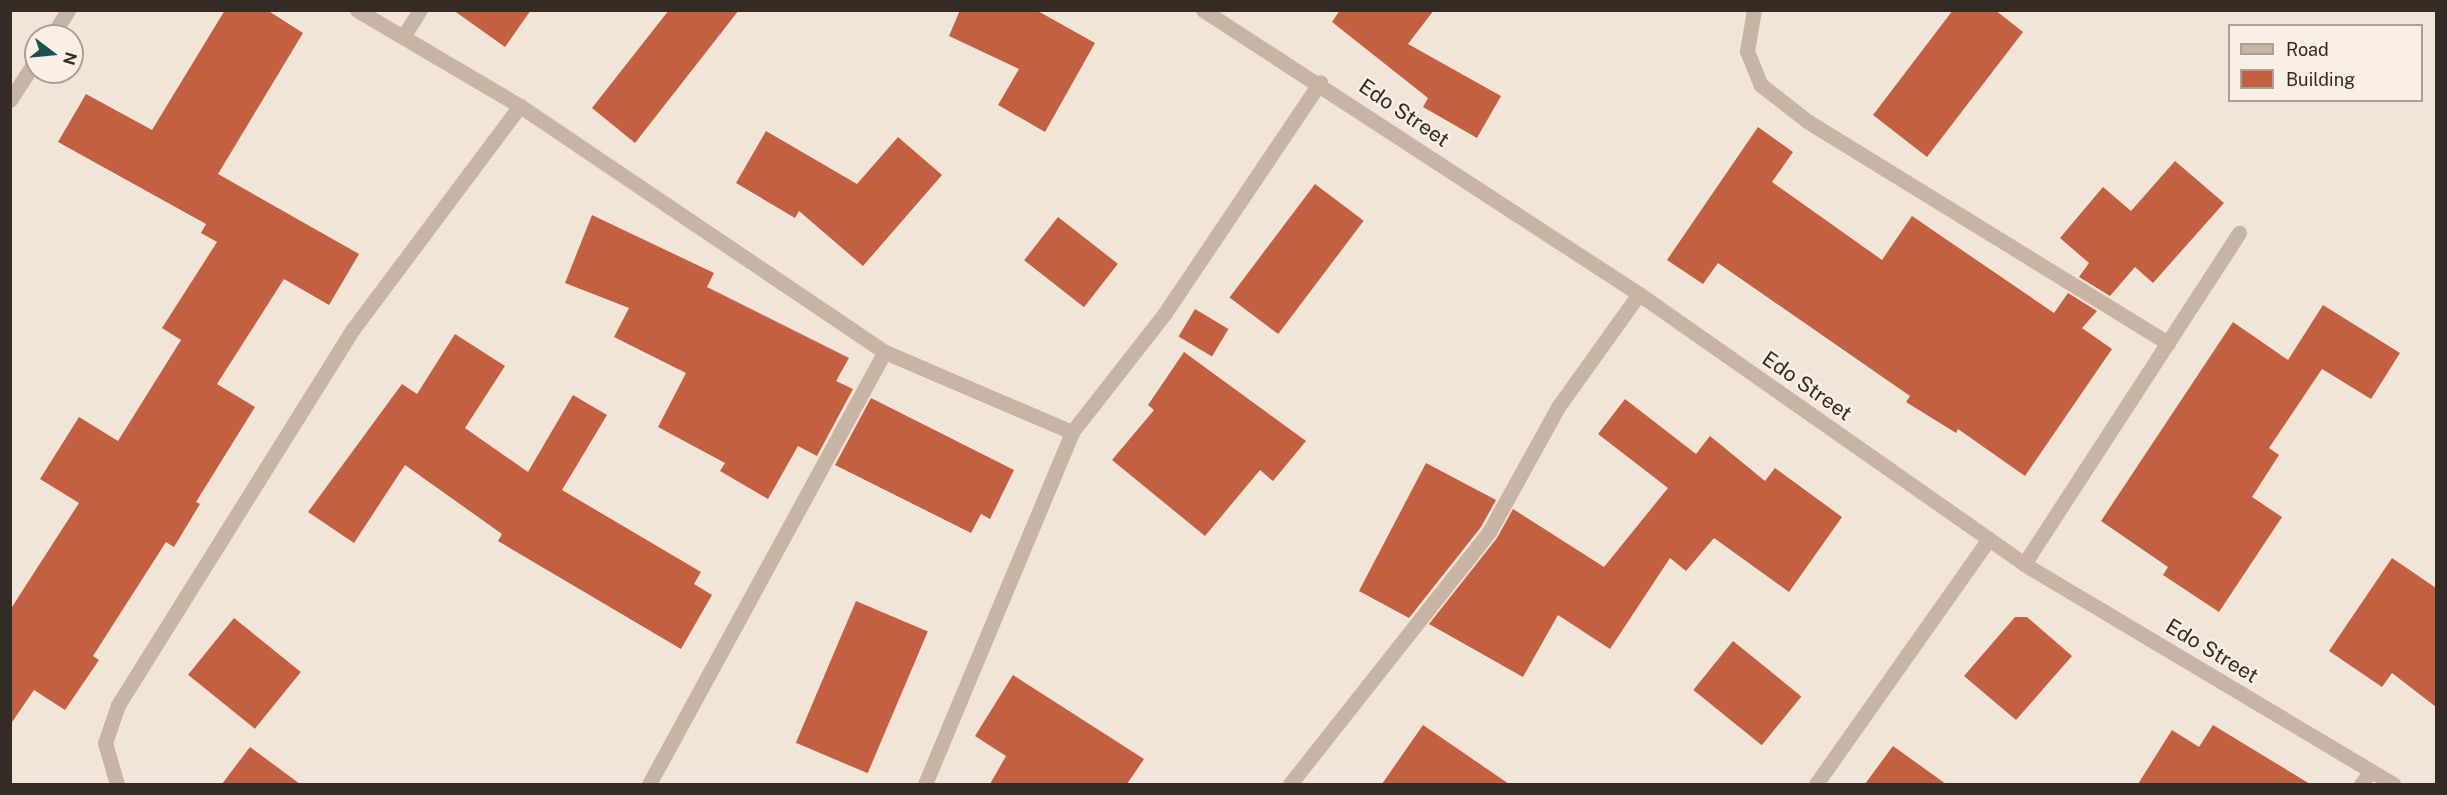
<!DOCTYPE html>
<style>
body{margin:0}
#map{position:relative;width:2447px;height:795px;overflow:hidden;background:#f1e5d8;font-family:"Public Sans",sans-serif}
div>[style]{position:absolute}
.building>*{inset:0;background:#c46042;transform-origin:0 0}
.minor>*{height:15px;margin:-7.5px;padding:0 7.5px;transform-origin:7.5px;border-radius:7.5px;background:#c8b4a4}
span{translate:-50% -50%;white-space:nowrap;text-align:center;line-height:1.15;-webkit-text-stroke:5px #f9efe4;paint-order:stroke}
.street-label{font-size:21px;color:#342a26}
.frame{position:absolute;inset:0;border:12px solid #342a26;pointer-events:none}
.legend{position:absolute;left:2228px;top:24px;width:195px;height:78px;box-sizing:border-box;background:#f9efe4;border:2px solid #aaa098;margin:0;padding:8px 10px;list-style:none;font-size:18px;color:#342a26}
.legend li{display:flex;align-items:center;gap:12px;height:30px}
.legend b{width:30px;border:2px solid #aaa098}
.north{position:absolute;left:24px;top:24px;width:60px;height:60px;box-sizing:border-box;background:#f9efe4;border:2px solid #aaa098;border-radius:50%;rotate:106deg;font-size:16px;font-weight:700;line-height:24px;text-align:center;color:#342a26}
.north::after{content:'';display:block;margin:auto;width:21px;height:27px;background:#1c5154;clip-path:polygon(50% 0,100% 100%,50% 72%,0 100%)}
</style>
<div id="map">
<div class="building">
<i style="clip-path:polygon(225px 10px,267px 10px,303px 33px,218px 174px,359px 254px,329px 305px,284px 279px,217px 384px,255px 407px,196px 502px,200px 504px,174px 547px,166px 542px,93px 656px,99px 660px,65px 710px,34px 690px,10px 725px,10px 610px,79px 503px,40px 479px,79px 417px,118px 441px,181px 340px,162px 328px,217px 242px,201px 233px,206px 224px,58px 142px,86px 94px,152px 130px)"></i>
<i style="clip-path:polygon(453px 10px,531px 10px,505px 47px)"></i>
<i style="clip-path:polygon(669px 10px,739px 10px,635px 143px,592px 108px)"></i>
<i style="clip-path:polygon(960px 10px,1036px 10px,1095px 43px,1045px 132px,998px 105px,1019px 69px,949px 36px)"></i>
<i style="clip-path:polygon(1340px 10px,1434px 10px,1408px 44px,1501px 96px,1477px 138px,1423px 107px,1428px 98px,1332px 22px)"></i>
<i style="clip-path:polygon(1953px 10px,1995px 10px,2023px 32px,1927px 157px,1873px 115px)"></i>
<i style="clip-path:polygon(1758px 127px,1793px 152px,1772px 182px,1882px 260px,1912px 216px,2054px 313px,2068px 293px,2097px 311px,2082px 328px,2112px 349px,2025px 476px,1958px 429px,1956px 433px,1906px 402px,1910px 396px,1718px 263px,1703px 284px,1667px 260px)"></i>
<i style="clip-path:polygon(766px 131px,857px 184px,898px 137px,942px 175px,863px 266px,799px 211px,795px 218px,736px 183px)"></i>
<i style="clip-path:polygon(2175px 161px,2224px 203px,2153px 283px,2135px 267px,2110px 296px,2079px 277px,2089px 263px,2060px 238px,2103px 187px,2131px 211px)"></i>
<i style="left:1315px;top:184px;width:61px;height:142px;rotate:37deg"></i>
<i style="clip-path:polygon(592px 215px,714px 273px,707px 287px,849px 358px,836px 381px,853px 389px,817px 456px,798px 446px,768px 499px,720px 471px,725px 463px,658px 427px,686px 373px,614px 337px,629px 308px,565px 283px)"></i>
<i style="left:1058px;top:217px;width:76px;height:55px;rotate:38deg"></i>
<i style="clip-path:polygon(2323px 305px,2400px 353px,2371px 399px,2322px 369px,2269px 448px,2279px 455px,2252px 497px,2282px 517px,2219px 612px,2163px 575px,2168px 567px,2101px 521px,2233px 322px,2288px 360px)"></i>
<i style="left:1195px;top:309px;width:39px;height:32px;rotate:31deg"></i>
<i style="clip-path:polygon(455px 334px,505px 366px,465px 428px,528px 472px,573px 395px,607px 415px,562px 490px,701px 572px,694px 584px,712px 595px,681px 649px,498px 541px,502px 534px,405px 465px,354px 543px,308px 512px,402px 384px,417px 394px)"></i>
<i style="clip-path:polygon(1184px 352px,1306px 441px,1273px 481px,1260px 470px,1205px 536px,1112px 460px,1154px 410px,1148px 405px)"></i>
<i style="clip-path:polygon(871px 398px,1014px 470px,990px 519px,981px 514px,971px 533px,835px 465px)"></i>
<i style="clip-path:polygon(1625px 399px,1696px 454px,1710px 436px,1765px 481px,1775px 468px,1842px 517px,1789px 592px,1714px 538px,1686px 571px,1670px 558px,1610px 649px,1558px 615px,1523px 677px,1429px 624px,1497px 538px,1513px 509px,1604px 567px,1668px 488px,1598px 434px)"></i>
<i style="clip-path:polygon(1426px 463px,1496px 500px,1481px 527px,1409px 618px,1359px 591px)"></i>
<i style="clip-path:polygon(2392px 558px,2436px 588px,2436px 707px,2392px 673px,2382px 687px,2329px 651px)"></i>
<i style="left:856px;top:601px;width:78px;height:154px;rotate:23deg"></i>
<i style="clip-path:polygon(2015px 617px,2027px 617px,2072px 656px,2016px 720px,1964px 676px)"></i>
<i style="left:234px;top:618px;width:86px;height:73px;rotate:39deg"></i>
<i style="left:1733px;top:641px;width:88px;height:63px;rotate:39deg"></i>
<i style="clip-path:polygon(1013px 675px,1144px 759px,1127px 784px,990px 784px,1006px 756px,975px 736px)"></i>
<i style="clip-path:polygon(1423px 725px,1509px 784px,1382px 784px)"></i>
<i style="clip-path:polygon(2213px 725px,2310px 784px,2138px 784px,2172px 730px,2199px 747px)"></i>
<i style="clip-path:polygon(1893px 746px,1946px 784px,1865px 784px)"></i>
<i style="clip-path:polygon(250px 747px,300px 784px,222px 784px)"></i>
</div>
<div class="minor">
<i style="left:357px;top:10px;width:189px;rotate:30.5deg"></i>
<i style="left:520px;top:106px;width:440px;rotate:34deg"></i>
<i style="left:1203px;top:10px;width:520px;rotate:33.08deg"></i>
<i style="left:1639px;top:294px;width:470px;rotate:35deg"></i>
<i style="left:2024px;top:564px;width:430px;rotate:30.8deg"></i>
<i style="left:1754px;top:10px;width:42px;rotate:99.7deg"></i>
<i style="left:1747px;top:51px;width:37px;rotate:68deg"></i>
<i style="left:1761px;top:85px;width:58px;rotate:38deg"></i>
<i style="left:1807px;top:121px;width:424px;rotate:31.6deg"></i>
<i style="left:52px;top:36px;width:31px;rotate:-58deg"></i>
<i style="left:403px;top:37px;width:32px;rotate:-58deg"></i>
<i style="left:10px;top:100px;width:48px;rotate:-57deg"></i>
<i style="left:2024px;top:564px;width:395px;rotate:-57deg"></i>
<i style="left:117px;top:784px;width:43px;rotate:-106.3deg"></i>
<i style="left:105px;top:743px;width:40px;rotate:-71.1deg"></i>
<i style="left:118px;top:705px;width:443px;rotate:-58deg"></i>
<i style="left:353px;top:329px;width:279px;rotate:-53.2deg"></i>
<i style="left:649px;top:784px;width:492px;rotate:-61.4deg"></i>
<i style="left:885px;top:352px;width:203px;rotate:23.2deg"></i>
<i style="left:1072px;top:432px;width:151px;rotate:-52deg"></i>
<i style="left:1165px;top:313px;width:278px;rotate:-56.1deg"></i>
<i style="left:925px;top:784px;width:381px;rotate:-67.3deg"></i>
<i style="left:1290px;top:784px;width:321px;rotate:-51.7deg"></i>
<i style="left:1489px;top:532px;width:143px;rotate:-61.1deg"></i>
<i style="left:1558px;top:407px;width:139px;rotate:-54.4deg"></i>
<i style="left:1816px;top:784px;width:300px;rotate:-54.8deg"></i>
<i style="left:2361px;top:784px;width:16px;rotate:-52deg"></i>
</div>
<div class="street-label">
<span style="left:1404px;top:113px;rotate:34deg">Edo Street</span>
<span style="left:1807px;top:386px;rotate:35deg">Edo Street</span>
<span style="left:2212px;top:651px;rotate:31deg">Edo Street</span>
</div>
<div class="frame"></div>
<ul class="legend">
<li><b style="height:8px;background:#c8b4a4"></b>Road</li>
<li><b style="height:16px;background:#c46042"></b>Building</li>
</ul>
<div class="north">N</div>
</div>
